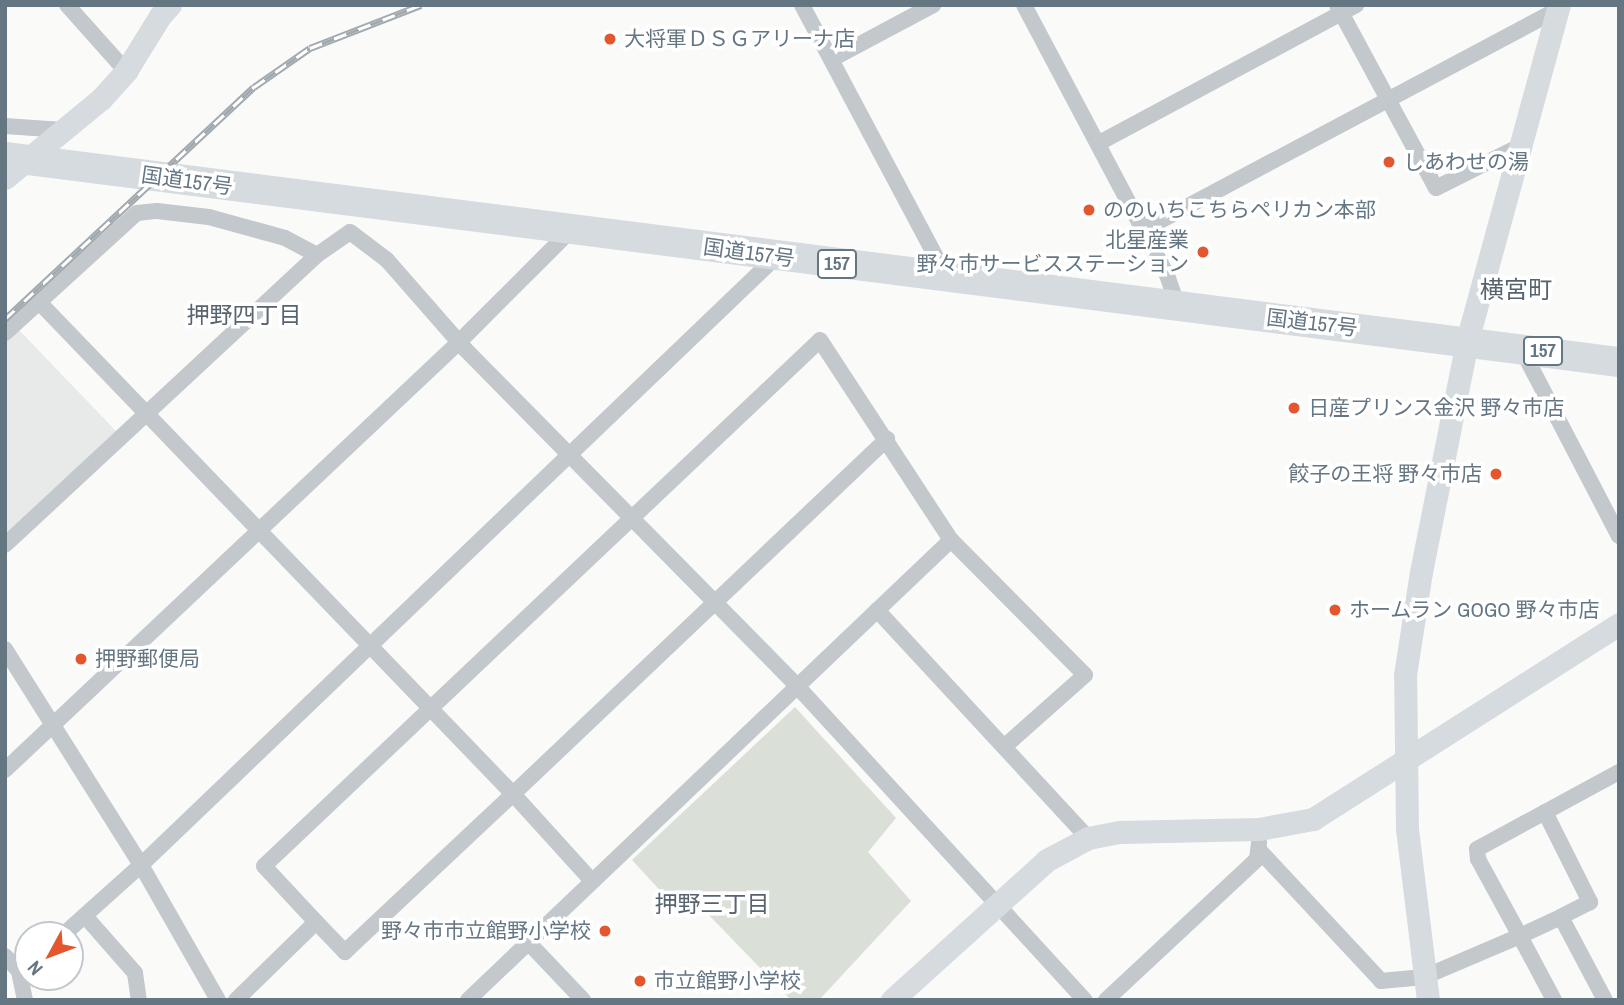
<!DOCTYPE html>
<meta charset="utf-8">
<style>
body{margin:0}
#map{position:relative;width:1624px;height:1005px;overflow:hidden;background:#fafaf8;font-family:"Archivo Narrow","Noto Sans JP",sans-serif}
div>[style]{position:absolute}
.built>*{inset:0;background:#e8e9e9}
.green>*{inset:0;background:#dadfd7}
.street>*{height:16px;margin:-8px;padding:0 8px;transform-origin:8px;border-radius:8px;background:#c3c8cc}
.secondary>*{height:23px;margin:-11.5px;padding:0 11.5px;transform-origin:11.5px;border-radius:11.5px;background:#d6dbdf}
.highway>*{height:30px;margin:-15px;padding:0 15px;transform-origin:15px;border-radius:15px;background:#d6dbdf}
.rail>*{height:7px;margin-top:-3.5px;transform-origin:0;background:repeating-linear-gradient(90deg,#fff 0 13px,#a2aab0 0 26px);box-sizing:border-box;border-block:2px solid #a2aab0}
.dots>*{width:19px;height:19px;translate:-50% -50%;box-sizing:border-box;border:4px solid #fff;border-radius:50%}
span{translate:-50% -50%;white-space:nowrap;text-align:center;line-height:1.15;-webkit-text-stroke:7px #fff;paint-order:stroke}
.shield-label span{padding:2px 5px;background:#fff;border:2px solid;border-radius:5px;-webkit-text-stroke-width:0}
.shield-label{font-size:19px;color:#657683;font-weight:700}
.poi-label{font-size:21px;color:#657683}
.left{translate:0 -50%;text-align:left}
.right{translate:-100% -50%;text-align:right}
.street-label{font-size:21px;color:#657683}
.neighbourhood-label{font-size:23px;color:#57646e}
.quarter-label{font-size:24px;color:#57646e}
.frame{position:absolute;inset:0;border:7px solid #657683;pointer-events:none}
.north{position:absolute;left:14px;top:921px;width:70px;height:70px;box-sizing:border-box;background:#fff;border:2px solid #c1c8cd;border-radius:50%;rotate:229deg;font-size:19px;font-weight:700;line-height:28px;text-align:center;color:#657683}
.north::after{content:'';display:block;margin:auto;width:24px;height:32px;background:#e4572e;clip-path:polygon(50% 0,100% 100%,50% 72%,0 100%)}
</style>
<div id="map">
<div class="built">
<i style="clip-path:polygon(18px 329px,116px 431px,5px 536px,5px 341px)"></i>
</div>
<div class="green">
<i style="clip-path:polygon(795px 707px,896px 818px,868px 852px,911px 901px,819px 1000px,791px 1000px,703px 909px,679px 911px,632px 860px)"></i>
</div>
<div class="street">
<i style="left:67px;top:5px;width:89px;rotate:48.2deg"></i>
<i style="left:802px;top:5px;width:307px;rotate:62deg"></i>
<i style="left:1024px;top:5px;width:255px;rotate:62.1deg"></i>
<i style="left:1143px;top:230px;width:470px;rotate:-28deg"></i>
<i style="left:1337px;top:5px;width:208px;rotate:61.6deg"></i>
<i style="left:1436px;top:188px;width:92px;rotate:-26.6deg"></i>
<i style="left:832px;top:59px;width:115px;rotate:-28.1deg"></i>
<i style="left:5px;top:126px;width:58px;rotate:3.9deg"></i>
<i style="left:1099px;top:143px;width:292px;rotate:-28.2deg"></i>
<i style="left:1143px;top:230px;width:51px;rotate:61.9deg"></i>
<i style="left:1167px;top:275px;width:34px;rotate:71deg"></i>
<i style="left:39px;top:302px;width:683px;rotate:46.07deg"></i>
<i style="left:513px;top:794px;width:231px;rotate:136.8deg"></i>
<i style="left:345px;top:952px;width:42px;rotate:-134deg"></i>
<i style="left:316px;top:922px;width:112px;rotate:135.7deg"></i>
<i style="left:5px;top:333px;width:178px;rotate:-42.3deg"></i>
<i style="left:137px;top:213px;width:20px;rotate:-6deg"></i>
<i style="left:157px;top:211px;width:52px;rotate:6.6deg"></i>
<i style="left:209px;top:217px;width:79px;rotate:15.4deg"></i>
<i style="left:285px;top:238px;width:36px;rotate:28deg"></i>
<i style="left:317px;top:255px;width:40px;rotate:-34.9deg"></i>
<i style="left:350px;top:232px;width:46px;rotate:37.1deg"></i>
<i style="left:387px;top:260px;width:118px;rotate:48.8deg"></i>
<i style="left:465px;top:349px;width:473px;rotate:45.4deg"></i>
<i style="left:797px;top:686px;width:426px;rotate:47.5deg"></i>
<i style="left:1521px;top:348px;width:212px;rotate:62.5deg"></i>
<i style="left:951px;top:540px;width:190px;rotate:45.2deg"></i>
<i style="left:1085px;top:675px;width:107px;rotate:138.4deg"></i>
<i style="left:5px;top:545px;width:426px;rotate:-42.9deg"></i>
<i style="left:877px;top:610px;width:311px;rotate:47.2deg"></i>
<i style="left:5px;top:649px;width:255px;rotate:57.8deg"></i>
<i style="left:141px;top:865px;width:155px;rotate:60.3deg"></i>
<i style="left:5px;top:770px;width:624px;rotate:-43.31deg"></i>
<i style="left:459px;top:342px;width:157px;rotate:-45deg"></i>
<i style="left:1545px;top:812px;width:101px;rotate:63.4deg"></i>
<i style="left:1590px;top:902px;width:33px;rotate:153deg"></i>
<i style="left:1259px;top:850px;width:179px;rotate:47deg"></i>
<i style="left:1381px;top:981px;width:43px;rotate:-5.3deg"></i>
<i style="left:1424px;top:977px;width:104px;rotate:-23.1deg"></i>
<i style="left:1520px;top:936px;width:88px;rotate:-118.6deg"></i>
<i style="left:1478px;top:859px;width:10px;rotate:-96deg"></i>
<i style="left:1477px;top:849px;width:162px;rotate:-28.5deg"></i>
<i style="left:592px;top:881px;width:118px;rotate:-132.2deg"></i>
<i style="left:513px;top:794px;width:516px;rotate:-43.51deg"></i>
<i style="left:85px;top:916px;width:76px;rotate:48.7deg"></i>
<i style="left:135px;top:973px;width:27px;rotate:82deg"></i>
<i style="left:316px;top:922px;width:76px;rotate:-132.9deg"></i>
<i style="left:264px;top:866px;width:765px;rotate:-43.41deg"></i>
<i style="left:820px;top:340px;width:239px;rotate:56.8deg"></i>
<i style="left:951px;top:540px;width:667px;rotate:136.4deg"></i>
<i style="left:63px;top:935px;width:105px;rotate:-41.9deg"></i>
<i style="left:141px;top:865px;width:879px;rotate:-43.76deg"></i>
<i style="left:528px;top:942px;width:80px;rotate:46.5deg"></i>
<i style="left:5px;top:956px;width:21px;rotate:47deg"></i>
<i style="left:25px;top:1000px;width:30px;rotate:-102deg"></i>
<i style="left:19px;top:971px;width:12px;rotate:-42deg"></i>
<i style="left:1106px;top:1000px;width:207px;rotate:-43deg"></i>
<i style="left:1257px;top:859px;width:17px;rotate:-83deg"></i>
<i style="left:1554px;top:1000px;width:72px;rotate:-118deg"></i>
<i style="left:1520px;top:936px;width:45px;rotate:-24.9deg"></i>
<i style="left:1561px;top:917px;width:94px;rotate:62.1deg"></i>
</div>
<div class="secondary">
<i style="left:5px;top:178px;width:124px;rotate:-39.5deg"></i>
<i style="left:101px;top:99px;width:38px;rotate:-48deg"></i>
<i style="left:126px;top:71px;width:65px;rotate:-58.3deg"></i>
<i style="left:160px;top:16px;width:15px;rotate:-48deg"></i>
<i style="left:892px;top:1000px;width:209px;rotate:-42.1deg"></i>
<i style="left:1047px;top:860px;width:47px;rotate:-28.2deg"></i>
<i style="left:1088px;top:838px;width:33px;rotate:-11deg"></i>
<i style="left:1120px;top:832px;width:139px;rotate:-1.2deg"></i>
<i style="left:1259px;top:829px;width:55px;rotate:-10.5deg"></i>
<i style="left:1313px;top:819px;width:363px;rotate:-32.5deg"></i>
<i style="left:1428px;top:1000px;width:173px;rotate:-97deg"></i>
<i style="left:1407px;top:828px;width:153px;rotate:-90.7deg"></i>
<i style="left:1405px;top:675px;width:104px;rotate:-81.2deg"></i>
<i style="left:1421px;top:572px;width:236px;rotate:-78.7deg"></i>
<i style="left:1467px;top:341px;width:348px;rotate:-74.7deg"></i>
</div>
<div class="highway">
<i style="left:5px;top:157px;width:1627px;rotate:7.24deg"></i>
</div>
<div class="rail">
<i style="left:5px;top:319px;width:340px;rotate:-43deg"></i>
<i style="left:254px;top:87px;width:68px;rotate:-34.9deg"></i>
<i style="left:310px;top:48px;width:119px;rotate:-21.2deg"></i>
</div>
<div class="dots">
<i style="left:610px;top:39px;background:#e4572e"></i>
<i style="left:1389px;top:162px;background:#e4572e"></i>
<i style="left:1089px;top:210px;background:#e4572e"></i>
<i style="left:1203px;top:252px;background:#e4572e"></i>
<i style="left:1294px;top:408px;background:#e4572e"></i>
<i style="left:1496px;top:474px;background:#e4572e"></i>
<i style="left:1335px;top:610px;background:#e4572e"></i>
<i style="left:81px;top:659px;background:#e4572e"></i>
<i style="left:605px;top:931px;background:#e4572e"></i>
<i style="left:640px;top:981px;background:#e4572e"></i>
</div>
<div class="shield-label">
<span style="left:837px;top:264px">157</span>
<span style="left:1543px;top:351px">157</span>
</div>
<div class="poi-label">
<span class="left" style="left:624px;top:39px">大将軍ＤＳＧアリーナ店</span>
<span class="left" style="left:1403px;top:162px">しあわせの湯</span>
<span class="left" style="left:1103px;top:210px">ののいちこちらペリカン本部</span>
<span class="right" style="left:1189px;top:252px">北星産業<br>野々市サービスステーション</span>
<span class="left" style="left:1308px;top:408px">日産プリンス金沢 野々市店</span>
<span class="right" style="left:1482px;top:474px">餃子の王将 野々市店</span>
<span class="left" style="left:1349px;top:610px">ホームラン GOGO 野々市店</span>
<span class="left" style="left:95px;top:659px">押野郵便局</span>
<span class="right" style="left:591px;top:931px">野々市市立館野小学校</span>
<span class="left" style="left:654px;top:981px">市立館野小学校</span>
</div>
<div class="street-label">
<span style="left:187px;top:181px;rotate:8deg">国道157号</span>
<span style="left:749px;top:253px;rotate:8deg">国道157号</span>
<span style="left:1312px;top:323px;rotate:7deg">国道157号</span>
</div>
<div class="neighbourhood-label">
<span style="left:244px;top:315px">押野四丁目</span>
<span style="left:712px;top:904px">押野三丁目</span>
</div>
<div class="quarter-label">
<span style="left:1516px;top:290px">横宮町</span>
</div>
<div class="frame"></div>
<div class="north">N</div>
</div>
